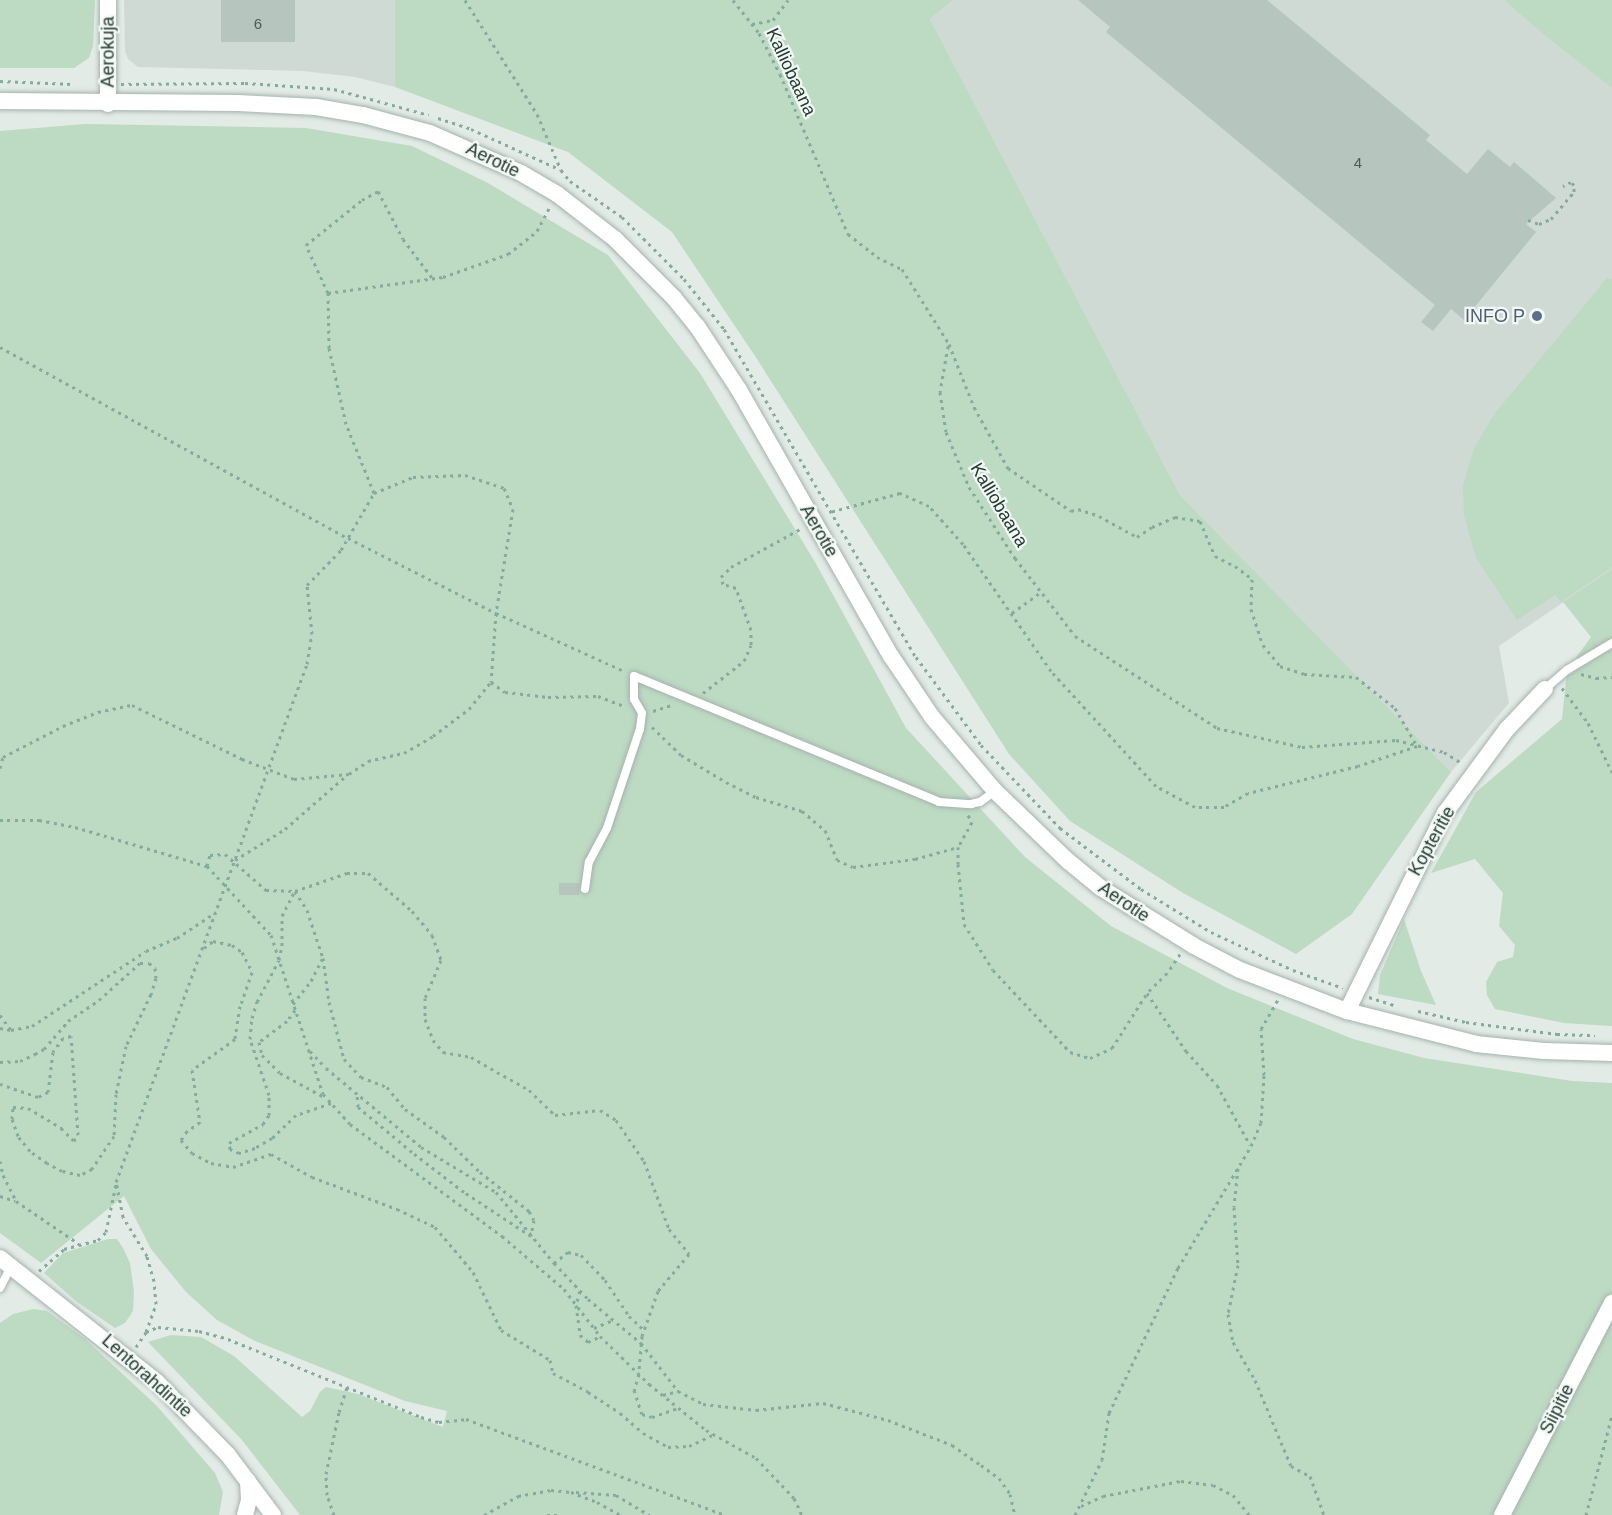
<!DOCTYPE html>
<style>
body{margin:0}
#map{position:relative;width:1612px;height:1515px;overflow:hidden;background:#e2ebe6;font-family:Arial,sans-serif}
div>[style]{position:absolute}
.built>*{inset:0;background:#d0dad5}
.green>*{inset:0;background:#bddac3}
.building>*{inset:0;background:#b7c5bf;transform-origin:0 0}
.path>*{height:3px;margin-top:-1.5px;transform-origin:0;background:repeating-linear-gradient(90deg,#85ab9e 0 3px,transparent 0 7.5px)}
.roads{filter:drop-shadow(0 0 2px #a5b2ad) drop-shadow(0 0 2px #a5b2ad)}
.service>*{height:8px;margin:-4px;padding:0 4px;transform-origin:4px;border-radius:4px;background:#fff}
.minor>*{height:16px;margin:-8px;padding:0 8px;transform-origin:8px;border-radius:8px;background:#fff}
.dots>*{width:16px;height:16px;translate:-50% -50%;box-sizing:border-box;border:3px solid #f2f8f4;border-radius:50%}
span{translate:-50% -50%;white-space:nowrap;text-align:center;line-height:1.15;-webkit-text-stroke:4.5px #f2f8f4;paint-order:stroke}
.number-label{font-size:15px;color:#495d56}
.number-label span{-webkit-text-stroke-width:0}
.street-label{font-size:18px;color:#243a33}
.service-label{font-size:18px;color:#4e5e75}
.right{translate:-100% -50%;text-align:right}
</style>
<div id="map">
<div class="built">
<i style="clip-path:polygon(124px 0,395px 0,395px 87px,355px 77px,303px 71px,138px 67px,128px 59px,125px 51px)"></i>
<i style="clip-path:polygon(953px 0,1504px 0,1612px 88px,1612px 569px,1499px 646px,1509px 703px,1451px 772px,1180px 495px,930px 19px)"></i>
</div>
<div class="green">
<i style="clip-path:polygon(0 0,95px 0,93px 46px,89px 58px,74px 68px,0 68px)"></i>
<i style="clip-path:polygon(395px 0,953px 0,930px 19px,1180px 495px,1451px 772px,1352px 914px,1296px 954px,1183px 893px,1070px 821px,1009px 754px,755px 356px,672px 232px,568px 152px,395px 87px)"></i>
<i style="clip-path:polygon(1504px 0,1612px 0,1612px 88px,1547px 37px)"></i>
<i style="clip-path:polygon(85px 124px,306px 128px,412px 146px,488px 183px,608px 255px,700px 373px,815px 562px,906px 728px,1025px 857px,1111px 926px,1227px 988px,1353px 1039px,1424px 1058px,1572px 1081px,1612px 1083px,1612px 1515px,300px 1515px,242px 1440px,148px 1342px,171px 1335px,201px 1337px,234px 1356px,302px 1417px,310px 1411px,320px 1392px,326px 1387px,358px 1394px,443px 1427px,447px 1411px,405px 1401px,253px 1340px,217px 1320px,186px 1292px,151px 1249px,124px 1196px,41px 1263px,0 1233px,0 131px)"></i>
<i style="clip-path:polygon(1607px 278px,1612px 279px,1612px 567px,1561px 602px,1555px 595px,1517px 620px,1476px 558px,1464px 515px,1463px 486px,1474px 448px,1496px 412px)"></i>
<i style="clip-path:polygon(1612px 569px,1612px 1026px,1564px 1023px,1495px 1009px,1487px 995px,1486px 982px,1497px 962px,1513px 957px,1515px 945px,1499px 926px,1503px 893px,1475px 859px,1431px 873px,1476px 792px,1562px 719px,1567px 670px,1591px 637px,1563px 602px)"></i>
<i style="clip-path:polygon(1404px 919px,1421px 971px,1436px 1005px,1378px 994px,1380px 975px)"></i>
<i style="clip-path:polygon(108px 1239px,117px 1239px,123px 1248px,130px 1263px,134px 1292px,133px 1311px,125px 1323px,115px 1328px,77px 1302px,44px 1273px,63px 1253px)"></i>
<i style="clip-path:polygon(33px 1309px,47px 1311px,84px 1338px,157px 1406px,215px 1473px,223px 1492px,219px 1515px,0 1515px,0 1323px,13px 1314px)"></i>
</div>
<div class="building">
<i style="left:221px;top:0;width:74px;height:42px"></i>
<i style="clip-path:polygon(1078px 0,1267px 0,1430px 135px,1426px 140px,1467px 174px,1488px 149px,1510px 167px,1514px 162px,1556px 198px,1526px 224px,1536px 232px,1464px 320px,1451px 309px,1433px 331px,1421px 322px,1435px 305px,1106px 32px,1110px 27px)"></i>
<i style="left:559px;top:883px;width:20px;height:12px"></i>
</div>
<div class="path">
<i style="left:465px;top:0;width:135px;rotate:57.7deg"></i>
<i style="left:537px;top:114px;width:61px;rotate:66.8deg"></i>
<i style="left:561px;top:170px;width:14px;rotate:51deg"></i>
<i style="left:570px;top:181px;width:63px;rotate:34.7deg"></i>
<i style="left:622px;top:217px;width:88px;rotate:45deg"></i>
<i style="left:684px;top:279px;width:64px;rotate:51.3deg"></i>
<i style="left:724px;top:329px;width:380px;rotate:59.7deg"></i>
<i style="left:916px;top:657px;width:109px;rotate:53.5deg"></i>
<i style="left:981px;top:745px;width:115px;rotate:46.4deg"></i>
<i style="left:1060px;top:828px;width:101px;rotate:37deg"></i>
<i style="left:1141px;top:889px;width:82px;rotate:31.6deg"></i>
<i style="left:1211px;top:932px;width:90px;rotate:24.9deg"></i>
<i style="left:1293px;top:970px;width:53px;rotate:19.8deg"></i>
<i style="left:733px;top:0;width:42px;rotate:51.8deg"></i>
<i style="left:759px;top:33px;width:46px;rotate:62.9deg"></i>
<i style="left:780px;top:74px;width:174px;rotate:67deg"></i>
<i style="left:848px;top:234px;width:37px;rotate:38deg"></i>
<i style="left:877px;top:257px;width:28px;rotate:26deg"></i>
<i style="left:902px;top:269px;width:89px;rotate:57.9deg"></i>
<i style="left:949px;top:344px;width:68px;rotate:68.4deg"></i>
<i style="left:974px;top:407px;width:70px;rotate:60.9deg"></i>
<i style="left:1008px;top:468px;width:76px;rotate:34.3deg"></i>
<i style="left:1071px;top:511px;width:7px;rotate:-16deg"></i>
<i style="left:1078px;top:509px;width:22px;rotate:18deg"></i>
<i style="left:1099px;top:516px;width:43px;rotate:28.9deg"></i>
<i style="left:1137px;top:537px;width:18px;rotate:-34deg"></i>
<i style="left:1152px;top:527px;width:25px;rotate:-23deg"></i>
<i style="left:1175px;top:517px;width:25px;rotate:9deg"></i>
<i style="left:1200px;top:521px;width:38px;rotate:67deg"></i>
<i style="left:1215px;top:556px;width:22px;rotate:27deg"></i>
<i style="left:1235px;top:566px;width:21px;rotate:37deg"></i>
<i style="left:1252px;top:579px;width:30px;rotate:92deg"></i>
<i style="left:1251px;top:609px;width:38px;rotate:72deg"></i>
<i style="left:1263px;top:645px;width:27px;rotate:51deg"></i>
<i style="left:1280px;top:666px;width:25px;rotate:18deg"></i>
<i style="left:1304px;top:674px;width:52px;rotate:3.3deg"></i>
<i style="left:1356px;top:677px;width:50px;rotate:38.5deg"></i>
<i style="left:1395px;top:708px;width:44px;rotate:59.9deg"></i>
<i style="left:1417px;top:746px;width:62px;rotate:161.3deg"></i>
<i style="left:1358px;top:766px;width:113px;rotate:166.2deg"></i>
<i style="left:1248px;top:793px;width:28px;rotate:150deg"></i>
<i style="left:1224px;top:807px;width:29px;rotate:180deg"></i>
<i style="left:1195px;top:807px;width:44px;rotate:-151.7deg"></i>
<i style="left:1156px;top:786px;width:156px;rotate:-132.4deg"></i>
<i style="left:1051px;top:671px;width:155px;rotate:-124.7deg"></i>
<i style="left:963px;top:544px;width:51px;rotate:-131.8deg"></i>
<i style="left:929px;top:506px;width:32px;rotate:-156deg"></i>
<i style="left:900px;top:493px;width:73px;rotate:164.8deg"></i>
<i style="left:752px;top:24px;width:21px;rotate:-11deg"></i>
<i style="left:773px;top:20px;width:25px;rotate:-53deg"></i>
<i style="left:0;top:81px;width:73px;rotate:2.4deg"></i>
<i style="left:121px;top:84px;width:124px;rotate:-0.5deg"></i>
<i style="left:245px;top:83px;width:89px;rotate:3.9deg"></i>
<i style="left:334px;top:89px;width:98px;rotate:15.3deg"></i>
<i style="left:438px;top:118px;width:35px;rotate:18deg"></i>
<i style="left:471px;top:129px;width:97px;rotate:24.4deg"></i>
<i style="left:1528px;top:220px;width:12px;rotate:20deg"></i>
<i style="left:1539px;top:224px;width:13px;rotate:-23deg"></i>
<i style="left:1551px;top:219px;width:35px;rotate:-50deg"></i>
<i style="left:1574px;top:192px;width:7px;rotate:-90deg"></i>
<i style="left:1574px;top:185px;width:4px;rotate:-135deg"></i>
<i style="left:1571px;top:182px;width:9px;rotate:153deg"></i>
<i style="left:328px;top:293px;width:116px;rotate:-7.9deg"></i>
<i style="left:443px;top:277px;width:69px;rotate:-19.5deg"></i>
<i style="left:508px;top:254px;width:37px;rotate:-38deg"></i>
<i style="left:537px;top:231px;width:27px;rotate:-62deg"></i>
<i style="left:948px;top:346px;width:47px;rotate:99.9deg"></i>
<i style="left:940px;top:392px;width:40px;rotate:81.5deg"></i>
<i style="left:946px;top:432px;width:60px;rotate:67.3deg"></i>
<i style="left:969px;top:487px;width:85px;rotate:57.1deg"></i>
<i style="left:1015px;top:558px;width:98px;rotate:52.4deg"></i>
<i style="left:1075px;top:636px;width:169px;rotate:32.9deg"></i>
<i style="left:1217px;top:728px;width:87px;rotate:12.6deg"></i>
<i style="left:1302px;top:747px;width:94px;rotate:-4.3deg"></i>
<i style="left:1396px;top:740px;width:49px;rotate:14deg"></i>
<i style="left:1444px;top:752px;width:22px;rotate:32deg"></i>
<i style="left:0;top:347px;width:397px;rotate:28.8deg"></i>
<i style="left:348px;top:538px;width:166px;rotate:26.9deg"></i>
<i style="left:496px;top:613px;width:141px;rotate:24.4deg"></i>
<i style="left:374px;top:493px;width:74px;rotate:-112.1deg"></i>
<i style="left:346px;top:424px;width:78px;rotate:-102.6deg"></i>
<i style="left:329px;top:348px;width:55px;rotate:-91deg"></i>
<i style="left:328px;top:293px;width:53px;rotate:-114.6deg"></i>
<i style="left:306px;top:245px;width:72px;rotate:-38.8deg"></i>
<i style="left:362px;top:200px;width:18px;rotate:-29deg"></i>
<i style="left:378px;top:191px;width:54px;rotate:62.5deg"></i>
<i style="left:403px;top:239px;width:50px;rotate:53.1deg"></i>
<i style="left:1012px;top:613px;width:36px;rotate:-36deg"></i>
<i style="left:1581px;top:674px;width:16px;rotate:15deg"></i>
<i style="left:1596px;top:678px;width:16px;rotate:-4deg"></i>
<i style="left:1562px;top:688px;width:44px;rotate:53.4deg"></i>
<i style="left:1588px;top:723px;width:55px;rotate:63.9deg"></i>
<i style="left:703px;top:693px;width:52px;rotate:-38deg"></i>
<i style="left:744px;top:661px;width:17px;rotate:-66deg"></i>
<i style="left:751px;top:645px;width:15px;rotate:-90deg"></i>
<i style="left:751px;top:630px;width:45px;rotate:-109.7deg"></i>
<i style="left:736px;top:588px;width:14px;rotate:-163deg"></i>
<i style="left:723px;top:584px;width:7px;rotate:-106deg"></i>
<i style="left:721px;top:577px;width:14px;rotate:-45deg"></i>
<i style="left:731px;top:567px;width:81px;rotate:-28.8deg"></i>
<i style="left:653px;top:711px;width:20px;rotate:-18deg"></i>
<i style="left:652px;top:727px;width:40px;rotate:44deg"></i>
<i style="left:681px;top:755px;width:52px;rotate:31deg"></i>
<i style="left:726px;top:782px;width:34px;rotate:27deg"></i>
<i style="left:756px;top:797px;width:48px;rotate:16.9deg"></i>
<i style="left:802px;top:811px;width:30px;rotate:40deg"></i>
<i style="left:825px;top:830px;width:32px;rotate:68deg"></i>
<i style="left:837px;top:860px;width:17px;rotate:24deg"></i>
<i style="left:853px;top:867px;width:63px;rotate:-7.4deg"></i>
<i style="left:915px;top:859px;width:45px;rotate:-15.6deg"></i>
<i style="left:0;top:768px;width:11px;rotate:-75deg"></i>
<i style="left:3px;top:757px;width:68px;rotate:-27.3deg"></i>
<i style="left:63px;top:726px;width:38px;rotate:-22deg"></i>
<i style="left:98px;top:712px;width:35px;rotate:-12deg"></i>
<i style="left:132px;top:705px;width:123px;rotate:26.1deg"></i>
<i style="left:242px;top:759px;width:56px;rotate:21deg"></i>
<i style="left:294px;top:779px;width:55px;rotate:-5.2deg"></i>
<i style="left:349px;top:774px;width:23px;rotate:-34deg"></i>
<i style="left:368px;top:761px;width:37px;rotate:-13deg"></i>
<i style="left:404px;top:753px;width:34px;rotate:-30deg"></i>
<i style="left:433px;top:736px;width:45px;rotate:-36.9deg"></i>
<i style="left:469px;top:709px;width:35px;rotate:-51deg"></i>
<i style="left:968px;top:815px;width:8px;rotate:60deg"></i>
<i style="left:972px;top:822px;width:29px;rotate:119deg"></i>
<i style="left:958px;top:847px;width:17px;rotate:90deg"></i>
<i style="left:958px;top:864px;width:60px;rotate:84.3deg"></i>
<i style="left:964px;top:924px;width:54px;rotate:57.8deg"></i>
<i style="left:993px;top:970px;width:112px;rotate:46.8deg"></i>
<i style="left:1070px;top:1052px;width:21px;rotate:17deg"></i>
<i style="left:1090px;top:1058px;width:24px;rotate:-24deg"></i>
<i style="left:1112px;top:1048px;width:65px;rotate:-57.5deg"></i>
<i style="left:0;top:820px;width:39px"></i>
<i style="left:39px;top:820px;width:37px;rotate:11deg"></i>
<i style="left:75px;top:827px;width:138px;rotate:16.5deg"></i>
<i style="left:207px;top:866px;width:94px;rotate:47.2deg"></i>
<i style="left:271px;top:935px;width:167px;rotate:71.9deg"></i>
<i style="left:323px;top:1094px;width:40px;rotate:48deg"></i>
<i style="left:350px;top:1124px;width:189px;rotate:36.4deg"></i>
<i style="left:502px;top:1236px;width:82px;rotate:40.5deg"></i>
<i style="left:564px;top:1289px;width:59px;rotate:52.5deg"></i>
<i style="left:600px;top:1336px;width:69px;rotate:44.4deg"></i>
<i style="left:649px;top:1384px;width:73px;rotate:38.9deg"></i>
<i style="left:706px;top:1430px;width:57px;rotate:29.2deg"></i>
<i style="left:756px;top:1458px;width:55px;rotate:46.5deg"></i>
<i style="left:794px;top:1498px;width:19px;rotate:65deg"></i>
<i style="left:235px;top:860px;width:59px;rotate:-31.8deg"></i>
<i style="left:285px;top:829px;width:82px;rotate:-41.1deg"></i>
<i style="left:207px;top:866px;width:11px;rotate:-75deg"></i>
<i style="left:210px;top:855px;width:15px;rotate:-4deg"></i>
<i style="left:225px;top:854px;width:55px;rotate:41.3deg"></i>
<i style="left:266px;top:890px;width:29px;rotate:2deg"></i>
<i style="left:295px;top:891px;width:55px;rotate:-19.1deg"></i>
<i style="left:347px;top:873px;width:21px"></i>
<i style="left:368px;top:873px;width:58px;rotate:40.8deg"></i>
<i style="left:412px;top:911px;width:31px;rotate:50deg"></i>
<i style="left:432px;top:935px;width:27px;rotate:70deg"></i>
<i style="left:441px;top:960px;width:41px;rotate:112.8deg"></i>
<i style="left:425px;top:998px;width:21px;rotate:90deg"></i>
<i style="left:425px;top:1019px;width:22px;rotate:69deg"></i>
<i style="left:433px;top:1040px;width:16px;rotate:50deg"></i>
<i style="left:443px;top:1052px;width:28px;rotate:10deg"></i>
<i style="left:471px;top:1057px;width:30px;rotate:30deg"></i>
<i style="left:497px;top:1072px;width:37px;rotate:29deg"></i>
<i style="left:529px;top:1090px;width:36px;rotate:44deg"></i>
<i style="left:555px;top:1115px;width:45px;rotate:-6.3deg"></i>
<i style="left:600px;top:1110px;width:19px;rotate:32deg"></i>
<i style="left:616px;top:1120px;width:50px;rotate:55.7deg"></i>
<i style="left:644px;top:1161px;width:72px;rotate:69.8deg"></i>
<i style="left:669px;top:1229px;width:32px;rotate:51deg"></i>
<i style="left:689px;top:1254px;width:48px;rotate:130deg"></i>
<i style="left:658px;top:1291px;width:48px;rotate:109.6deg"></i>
<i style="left:642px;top:1336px;width:38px;rotate:95deg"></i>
<i style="left:639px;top:1374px;width:17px;rotate:107deg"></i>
<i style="left:634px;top:1390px;width:25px;rotate:72deg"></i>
<i style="left:642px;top:1414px;width:10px;rotate:17deg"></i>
<i style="left:652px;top:1417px;width:28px;rotate:-19deg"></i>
<i style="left:204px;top:948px;width:11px;rotate:-38deg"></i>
<i style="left:213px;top:941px;width:19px;rotate:12deg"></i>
<i style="left:232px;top:945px;width:12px;rotate:35deg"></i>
<i style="left:242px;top:952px;width:22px;rotate:63deg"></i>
<i style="left:252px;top:972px;width:36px;rotate:109deg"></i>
<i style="left:240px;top:1006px;width:33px;rotate:99deg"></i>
<i style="left:235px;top:1039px;width:53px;rotate:144.2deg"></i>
<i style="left:192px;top:1070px;width:53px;rotate:81.3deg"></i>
<i style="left:200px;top:1122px;width:16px;rotate:145deg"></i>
<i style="left:187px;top:1131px;width:11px;rotate:124deg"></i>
<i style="left:181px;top:1140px;width:17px;rotate:50deg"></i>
<i style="left:192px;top:1153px;width:21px;rotate:28deg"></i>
<i style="left:211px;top:1163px;width:22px;rotate:10deg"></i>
<i style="left:233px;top:1167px;width:40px;rotate:-18.9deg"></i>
<i style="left:271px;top:1154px;width:47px;rotate:29.3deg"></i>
<i style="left:312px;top:1177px;width:91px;rotate:20.6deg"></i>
<i style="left:397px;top:1209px;width:42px;rotate:25.3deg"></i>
<i style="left:435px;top:1227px;width:59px;rotate:49.8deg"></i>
<i style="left:473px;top:1272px;width:64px;rotate:64.2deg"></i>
<i style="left:501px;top:1330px;width:57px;rotate:31.5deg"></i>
<i style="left:550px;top:1360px;width:13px;rotate:77deg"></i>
<i style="left:553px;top:1373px;width:40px;rotate:28deg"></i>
<i style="left:588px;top:1392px;width:38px;rotate:33deg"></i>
<i style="left:620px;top:1413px;width:30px;rotate:41deg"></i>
<i style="left:643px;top:1433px;width:29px;rotate:29deg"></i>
<i style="left:668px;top:1447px;width:21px;rotate:-3deg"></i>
<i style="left:689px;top:1446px;width:26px;rotate:-25deg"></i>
<i style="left:1180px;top:954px;width:23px;rotate:124deg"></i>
<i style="left:1167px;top:973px;width:28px;rotate:135deg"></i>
<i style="left:1147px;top:993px;width:70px;rotate:56.1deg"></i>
<i style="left:1186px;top:1051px;width:46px;rotate:47.6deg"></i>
<i style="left:1217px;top:1085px;width:68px;rotate:61.2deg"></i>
<i style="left:1369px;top:997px;width:29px;rotate:18deg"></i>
<i style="left:293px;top:1004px;width:29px;rotate:-52deg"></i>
<i style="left:311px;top:981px;width:25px;rotate:-63deg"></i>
<i style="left:295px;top:1010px;width:14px;rotate:126deg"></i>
<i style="left:287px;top:1021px;width:35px;rotate:143deg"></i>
<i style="left:259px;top:1042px;width:13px;rotate:77deg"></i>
<i style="left:262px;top:1055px;width:25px;rotate:45deg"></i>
<i style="left:280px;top:1073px;width:50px;rotate:28.6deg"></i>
<i style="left:1418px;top:1011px;width:49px;rotate:12.9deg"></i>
<i style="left:1466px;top:1022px;width:92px;rotate:7.5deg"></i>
<i style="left:1557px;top:1034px;width:38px;rotate:2deg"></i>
<i style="left:0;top:1015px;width:19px;rotate:54deg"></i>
<i style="left:11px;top:1030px;width:21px;rotate:-11deg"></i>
<i style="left:32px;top:1026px;width:136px;rotate:-33.3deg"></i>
<i style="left:146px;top:951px;width:34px;rotate:-23deg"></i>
<i style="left:177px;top:938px;width:47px;rotate:-33.7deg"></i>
<i style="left:0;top:1028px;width:11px;rotate:10deg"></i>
<i style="left:310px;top:1051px;width:23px;rotate:47deg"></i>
<i style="left:326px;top:1068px;width:124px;rotate:39.7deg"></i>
<i style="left:421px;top:1147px;width:87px;rotate:31deg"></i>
<i style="left:496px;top:1192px;width:92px;rotate:50.8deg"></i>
<i style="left:554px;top:1263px;width:50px;rotate:46.6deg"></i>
<i style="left:588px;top:1299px;width:69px;rotate:39.7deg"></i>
<i style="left:641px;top:1343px;width:61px;rotate:52.4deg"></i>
<i style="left:0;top:1062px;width:20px;rotate:-3deg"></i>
<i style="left:20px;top:1061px;width:17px;rotate:-25deg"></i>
<i style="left:35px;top:1054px;width:10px;rotate:-29deg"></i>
<i style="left:44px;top:1049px;width:37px;rotate:-49deg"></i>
<i style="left:68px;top:1021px;width:37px;rotate:-34deg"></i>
<i style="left:99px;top:1000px;width:55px;rotate:-42.1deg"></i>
<i style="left:140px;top:963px;width:9px"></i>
<i style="left:149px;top:963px;width:8px;rotate:40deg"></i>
<i style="left:155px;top:968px;width:10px;rotate:84deg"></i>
<i style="left:156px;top:978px;width:17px;rotate:107deg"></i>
<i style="left:151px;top:994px;width:58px;rotate:115.7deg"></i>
<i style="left:126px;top:1046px;width:49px;rotate:101.8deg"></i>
<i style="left:116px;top:1094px;width:42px;rotate:92.7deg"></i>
<i style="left:114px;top:1136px;width:40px;rotate:124deg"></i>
<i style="left:92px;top:1169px;width:13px;rotate:153deg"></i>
<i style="left:80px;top:1175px;width:18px;rotate:-167deg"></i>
<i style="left:62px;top:1171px;width:17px;rotate:-152deg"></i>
<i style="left:47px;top:1163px;width:21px;rotate:-145deg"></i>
<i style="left:30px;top:1151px;width:19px;rotate:-129deg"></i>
<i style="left:18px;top:1136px;width:18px;rotate:-109deg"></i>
<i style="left:12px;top:1119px;width:12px;rotate:-85deg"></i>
<i style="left:13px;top:1107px;width:15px;rotate:4deg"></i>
<i style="left:28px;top:1108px;width:39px;rotate:31deg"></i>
<i style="left:61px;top:1128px;width:18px;rotate:45deg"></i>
<i style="left:74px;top:1141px;width:7px;rotate:-56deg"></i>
<i style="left:78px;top:1135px;width:99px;rotate:-94deg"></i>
<i style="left:71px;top:1036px;width:8px;rotate:166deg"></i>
<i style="left:63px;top:1038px;width:17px;rotate:126deg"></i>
<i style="left:53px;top:1052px;width:40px;rotate:97.1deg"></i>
<i style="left:48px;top:1092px;width:11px;rotate:153deg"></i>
<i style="left:38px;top:1097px;width:40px;rotate:-161.1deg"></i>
<i style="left:331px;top:1103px;width:37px;rotate:161deg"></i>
<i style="left:296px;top:1115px;width:33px;rotate:136deg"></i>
<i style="left:272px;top:1138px;width:20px;rotate:150deg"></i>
<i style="left:255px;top:1148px;width:17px;rotate:163deg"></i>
<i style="left:239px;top:1153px;width:10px;rotate:-156deg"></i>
<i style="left:230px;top:1149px;width:6px;rotate:-99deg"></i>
<i style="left:229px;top:1143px;width:39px;rotate:-29deg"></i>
<i style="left:263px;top:1124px;width:11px;rotate:-56deg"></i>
<i style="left:269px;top:1115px;width:20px;rotate:-90deg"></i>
<i style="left:269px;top:1095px;width:59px;rotate:-108.7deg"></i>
<i style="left:250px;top:1039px;width:21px;rotate:-85deg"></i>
<i style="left:252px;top:1018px;width:17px;rotate:-73deg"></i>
<i style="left:257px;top:1002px;width:47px;rotate:-62.4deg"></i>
<i style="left:279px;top:960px;width:14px;rotate:-78deg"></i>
<i style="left:282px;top:946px;width:30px;rotate:-90deg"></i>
<i style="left:282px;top:916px;width:28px;rotate:-63deg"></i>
<i style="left:295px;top:891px;width:22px;rotate:58deg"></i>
<i style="left:307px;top:910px;width:51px;rotate:71.6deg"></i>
<i style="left:323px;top:958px;width:44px;rotate:82.2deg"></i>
<i style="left:329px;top:1002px;width:59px;rotate:75.3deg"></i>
<i style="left:344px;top:1059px;width:25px;rotate:47deg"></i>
<i style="left:361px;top:1077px;width:28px;rotate:21deg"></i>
<i style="left:387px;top:1087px;width:28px;rotate:51deg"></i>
<i style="left:405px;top:1109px;width:48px;rotate:35.7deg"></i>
<i style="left:444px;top:1137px;width:50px;rotate:44.2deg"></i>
<i style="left:480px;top:1172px;width:63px;rotate:38.5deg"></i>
<i style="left:529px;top:1211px;width:10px;rotate:61deg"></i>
<i style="left:534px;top:1220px;width:16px;rotate:101deg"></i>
<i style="left:531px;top:1236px;width:80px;rotate:-146.7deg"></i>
<i style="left:464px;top:1192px;width:66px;rotate:-142.4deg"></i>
<i style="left:412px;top:1152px;width:70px;rotate:-140.2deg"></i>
<i style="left:358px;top:1107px;width:15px;rotate:-94deg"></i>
<i style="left:0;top:1161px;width:14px;rotate:78deg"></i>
<i style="left:3px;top:1175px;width:29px;rotate:63deg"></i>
<i style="left:16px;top:1201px;width:76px;rotate:34.3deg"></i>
<i style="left:1238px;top:1168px;width:39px;rotate:96deg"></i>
<i style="left:1234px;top:1207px;width:58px;rotate:86.1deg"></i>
<i style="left:1238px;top:1265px;width:50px;rotate:101.5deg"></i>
<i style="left:1228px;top:1314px;width:28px;rotate:80deg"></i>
<i style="left:1233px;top:1342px;width:44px;rotate:59.9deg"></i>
<i style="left:1255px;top:1380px;width:93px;rotate:67.3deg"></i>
<i style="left:1291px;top:1466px;width:21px;rotate:28deg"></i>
<i style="left:1310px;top:1476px;width:41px;rotate:70.3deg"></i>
<i style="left:0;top:1196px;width:16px;rotate:18deg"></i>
<i style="left:554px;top:1263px;width:18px;rotate:-38deg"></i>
<i style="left:568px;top:1252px;width:13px;rotate:13deg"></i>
<i style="left:581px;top:1255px;width:35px;rotate:46deg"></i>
<i style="left:605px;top:1280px;width:43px;rotate:56.3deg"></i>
<i style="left:629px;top:1316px;width:21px;rotate:43deg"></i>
<i style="left:39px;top:1271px;width:33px;rotate:-41deg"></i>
<i style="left:64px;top:1249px;width:35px;rotate:-15deg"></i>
<i style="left:98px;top:1240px;width:11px;rotate:-45deg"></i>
<i style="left:106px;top:1232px;width:49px;rotate:-78.2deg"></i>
<i style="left:580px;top:1291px;width:15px;rotate:106deg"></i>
<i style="left:576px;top:1305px;width:30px;rotate:82deg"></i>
<i style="left:580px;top:1335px;width:11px;rotate:41deg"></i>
<i style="left:588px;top:1342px;width:12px;rotate:-24deg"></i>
<i style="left:594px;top:1328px;width:21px;rotate:-23deg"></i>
<i style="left:146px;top:1332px;width:30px;rotate:-70deg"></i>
<i style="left:156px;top:1304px;width:23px;rotate:-95deg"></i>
<i style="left:154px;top:1281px;width:26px;rotate:-106deg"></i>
<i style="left:147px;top:1256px;width:46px;rotate:-121.6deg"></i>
<i style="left:123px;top:1217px;width:36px;rotate:-101deg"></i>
<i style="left:116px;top:1182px;width:552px;rotate:-69.76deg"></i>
<i style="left:307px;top:664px;width:30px;rotate:-81deg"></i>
<i style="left:312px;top:634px;width:49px;rotate:-95.8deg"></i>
<i style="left:307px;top:585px;width:49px;rotate:-45.8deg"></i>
<i style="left:341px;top:550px;width:66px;rotate:-59.9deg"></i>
<i style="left:374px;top:493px;width:42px;rotate:-22.3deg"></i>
<i style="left:413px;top:477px;width:52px;rotate:-2.2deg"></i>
<i style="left:465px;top:475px;width:41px;rotate:18.4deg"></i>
<i style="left:504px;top:488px;width:23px;rotate:67deg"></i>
<i style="left:513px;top:509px;width:105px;rotate:99.3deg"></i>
<i style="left:496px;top:613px;width:69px;rotate:94.1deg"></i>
<i style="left:491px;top:682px;width:17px;rotate:36deg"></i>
<i style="left:505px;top:692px;width:43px;rotate:6.6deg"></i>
<i style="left:548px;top:697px;width:50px;rotate:-1.1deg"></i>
<i style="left:598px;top:696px;width:28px;rotate:21deg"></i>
<i style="left:136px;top:1347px;width:18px;rotate:-56deg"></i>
<i style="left:146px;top:1332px;width:13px;rotate:-23deg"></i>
<i style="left:158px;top:1327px;width:41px;rotate:5.6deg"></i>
<i style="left:199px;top:1331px;width:30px;rotate:15deg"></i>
<i style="left:228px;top:1339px;width:208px;rotate:22deg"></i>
<i style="left:421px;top:1417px;width:19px;rotate:16deg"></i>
<i style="left:439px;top:1422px;width:27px;rotate:-6deg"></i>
<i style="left:466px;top:1419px;width:277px;rotate:20.3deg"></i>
<i style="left:663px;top:1395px;width:16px;rotate:-15deg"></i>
<i style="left:678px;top:1391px;width:28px;rotate:27deg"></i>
<i style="left:703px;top:1404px;width:53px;rotate:6.5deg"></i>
<i style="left:756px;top:1410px;width:67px;rotate:-6deg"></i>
<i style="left:823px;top:1403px;width:67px;rotate:14.7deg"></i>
<i style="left:888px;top:1420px;width:69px;rotate:21.3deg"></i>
<i style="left:952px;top:1445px;width:35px;rotate:35deg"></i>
<i style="left:981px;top:1465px;width:22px;rotate:36deg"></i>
<i style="left:999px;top:1478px;width:19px;rotate:55deg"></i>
<i style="left:1010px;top:1494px;width:22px;rotate:77deg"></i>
<i style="left:576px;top:1492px;width:40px;rotate:4.3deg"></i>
<i style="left:616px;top:1495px;width:39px;rotate:31deg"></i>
<i style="left:1081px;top:1506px;width:24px;rotate:-24deg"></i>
<i style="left:1103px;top:1496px;width:79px;rotate:-10.9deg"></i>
<i style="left:1181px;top:1481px;width:32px;rotate:7deg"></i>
<i style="left:1213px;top:1485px;width:22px;rotate:27deg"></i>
<i style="left:1233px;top:1495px;width:26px;rotate:51deg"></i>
<i style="left:334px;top:1515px;width:21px;rotate:-109deg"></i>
<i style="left:327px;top:1495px;width:21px;rotate:-93deg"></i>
<i style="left:326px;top:1474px;width:63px;rotate:-78.2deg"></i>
<i style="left:339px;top:1412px;width:28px;rotate:-72deg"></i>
<i style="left:484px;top:1515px;width:39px;rotate:-29deg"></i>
<i style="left:518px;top:1496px;width:34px;rotate:-10deg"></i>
<i style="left:551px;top:1490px;width:20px;rotate:6deg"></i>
<i style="left:571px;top:1492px;width:28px;rotate:21deg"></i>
<i style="left:597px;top:1502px;width:26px;rotate:29deg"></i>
<i style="left:547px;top:1515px;width:13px"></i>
<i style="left:1075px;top:1515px;width:61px;rotate:-63.9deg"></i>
<i style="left:1102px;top:1460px;width:48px;rotate:-81.5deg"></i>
<i style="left:1109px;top:1413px;width:161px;rotate:-64.6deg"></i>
<i style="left:1178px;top:1268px;width:142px;rotate:-59.1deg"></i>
<i style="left:1251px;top:1146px;width:25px;rotate:-67deg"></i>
<i style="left:1261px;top:1123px;width:48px;rotate:-86.4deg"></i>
<i style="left:1264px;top:1075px;width:46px;rotate:-93.7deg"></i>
<i style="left:1261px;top:1029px;width:34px;rotate:-60deg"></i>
<i style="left:1586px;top:1515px;width:103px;rotate:-75.4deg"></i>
</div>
<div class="roads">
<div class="service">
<i style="left:1545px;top:689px;width:29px;rotate:-41deg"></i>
<i style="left:1567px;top:670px;width:52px;rotate:-31deg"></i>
<i style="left:585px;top:889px;width:27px;rotate:-82deg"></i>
<i style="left:589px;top:862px;width:38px;rotate:-62deg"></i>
<i style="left:607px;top:828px;width:104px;rotate:-71.6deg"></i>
<i style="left:640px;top:729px;width:16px;rotate:-83deg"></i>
<i style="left:642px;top:713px;width:16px;rotate:-120deg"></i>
<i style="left:634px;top:699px;width:23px;rotate:-90deg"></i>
<i style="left:634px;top:676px;width:330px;rotate:22.4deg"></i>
<i style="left:939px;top:802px;width:32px;rotate:4deg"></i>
<i style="left:971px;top:804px;width:9px;rotate:-13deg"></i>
<i style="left:980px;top:802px;width:19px;rotate:-36deg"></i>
<i style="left:0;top:1288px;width:25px;rotate:-63deg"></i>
</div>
<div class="minor">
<i style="left:0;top:101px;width:238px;rotate:0.5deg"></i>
<i style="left:238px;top:103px;width:78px;rotate:2.9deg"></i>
<i style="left:316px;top:107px;width:48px;rotate:9.7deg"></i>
<i style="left:363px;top:115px;width:69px;rotate:15deg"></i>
<i style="left:430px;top:133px;width:99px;rotate:23.7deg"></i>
<i style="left:521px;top:173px;width:42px;rotate:30.3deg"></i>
<i style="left:557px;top:194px;width:73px;rotate:37.8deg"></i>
<i style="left:615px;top:239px;width:83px;rotate:45deg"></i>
<i style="left:674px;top:298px;width:36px;rotate:51deg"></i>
<i style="left:697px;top:326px;width:77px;rotate:56.7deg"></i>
<i style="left:739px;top:390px;width:306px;rotate:60.3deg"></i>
<i style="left:891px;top:656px;width:73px;rotate:56.1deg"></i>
<i style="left:932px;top:717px;width:97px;rotate:49.6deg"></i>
<i style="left:995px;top:791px;width:101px;rotate:43.8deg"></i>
<i style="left:1068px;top:861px;width:43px;rotate:39.3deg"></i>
<i style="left:1101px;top:888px;width:110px;rotate:31.9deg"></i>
<i style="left:1194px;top:946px;width:52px;rotate:27.6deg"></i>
<i style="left:1240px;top:970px;width:115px;rotate:21deg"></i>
<i style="left:1347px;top:1011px;width:133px;rotate:14.3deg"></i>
<i style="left:1476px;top:1044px;width:68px;rotate:5.9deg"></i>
<i style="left:1544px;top:1051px;width:68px;rotate:1.7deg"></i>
<i style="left:108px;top:104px;width:104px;rotate:-90deg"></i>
<i style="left:1347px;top:1011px;width:221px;rotate:-63.7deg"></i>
<i style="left:1445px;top:813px;width:104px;rotate:-53.6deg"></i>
<i style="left:1507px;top:729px;width:55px;rotate:-46.5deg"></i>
<i style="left:0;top:1258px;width:200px;rotate:38.3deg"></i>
<i style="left:157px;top:1382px;width:102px;rotate:45.8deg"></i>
<i style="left:228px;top:1455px;width:75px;rotate:53.1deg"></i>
<i style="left:245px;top:1515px;width:16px;rotate:-75deg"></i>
<i style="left:249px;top:1500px;width:19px;rotate:-93deg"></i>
<i style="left:1502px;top:1515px;width:239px;rotate:-62.6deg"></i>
</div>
</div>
<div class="dots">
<i style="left:1537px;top:316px;background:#5c6f8a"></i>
</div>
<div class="number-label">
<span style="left:258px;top:24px">6</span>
<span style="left:1358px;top:163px">4</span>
</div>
<div class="street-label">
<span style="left:108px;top:52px;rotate:-90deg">Aerokuja</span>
<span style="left:791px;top:72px;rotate:65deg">Kalliobaana</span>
<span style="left:493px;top:160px;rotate:26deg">Aerotie</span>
<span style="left:999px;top:505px;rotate:59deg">Kalliobaana</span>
<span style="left:819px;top:531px;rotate:60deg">Aerotie</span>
<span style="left:1432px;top:841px;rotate:-61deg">Kopteritie</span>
<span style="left:1124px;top:902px;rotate:34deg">Aerotie</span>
<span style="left:147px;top:1376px;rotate:42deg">Lentorahdintie</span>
<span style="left:1557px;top:1409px;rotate:-63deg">Siipitie</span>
</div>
<div class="service-label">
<span class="right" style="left:1525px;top:316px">INFO P</span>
</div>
</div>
